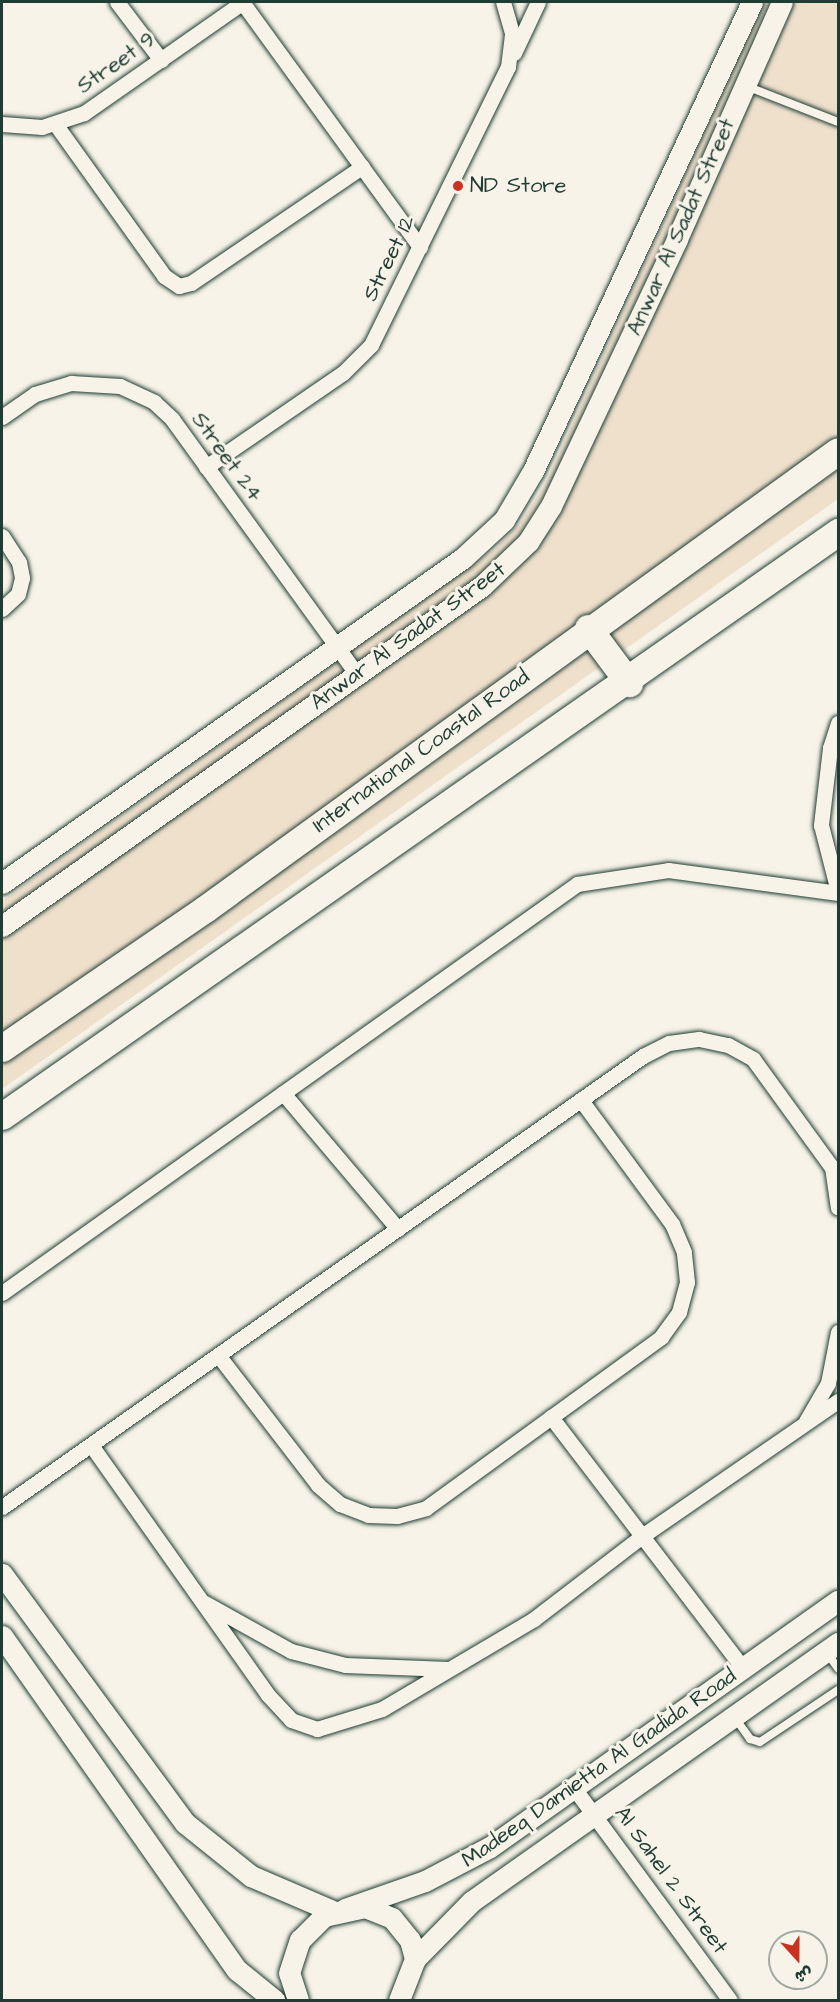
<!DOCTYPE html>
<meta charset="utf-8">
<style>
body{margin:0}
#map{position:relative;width:840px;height:2002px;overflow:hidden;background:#f7f3e8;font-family:"Architects Daughter","Playpen Sans Arabic",sans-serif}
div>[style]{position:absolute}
.built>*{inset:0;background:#efe0cc}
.roads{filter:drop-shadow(0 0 2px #1f3d34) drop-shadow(0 0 2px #1f3d34)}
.lane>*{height:8px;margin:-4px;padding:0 4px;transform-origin:4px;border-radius:4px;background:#f7f3e8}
.street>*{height:15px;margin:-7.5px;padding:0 7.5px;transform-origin:7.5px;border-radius:7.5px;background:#f7f3e8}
.secondary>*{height:21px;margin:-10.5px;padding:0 10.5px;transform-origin:10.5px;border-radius:10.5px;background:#f7f3e8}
.highway>*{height:27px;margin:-13.5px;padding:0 13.5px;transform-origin:13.5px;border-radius:13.5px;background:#f7f3e8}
.dots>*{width:16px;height:16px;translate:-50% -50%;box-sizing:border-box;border:3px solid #f7f3e8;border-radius:50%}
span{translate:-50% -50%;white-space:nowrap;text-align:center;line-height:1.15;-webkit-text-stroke:6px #f7f3e8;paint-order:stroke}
.street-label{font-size:22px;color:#1f3d34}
.poi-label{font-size:22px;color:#1f3d34}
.left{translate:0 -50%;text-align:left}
.frame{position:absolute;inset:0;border:3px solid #1f3d34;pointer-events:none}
.north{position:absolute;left:768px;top:1930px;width:60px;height:60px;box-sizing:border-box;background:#f7f3e8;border:2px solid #a1aaa0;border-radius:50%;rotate:159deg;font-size:16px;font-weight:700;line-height:24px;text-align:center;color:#1f3d34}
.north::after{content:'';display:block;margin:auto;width:21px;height:27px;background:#c8321e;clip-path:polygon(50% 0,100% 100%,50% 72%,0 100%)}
</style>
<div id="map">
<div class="built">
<i style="clip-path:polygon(764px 2px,838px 2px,838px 499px,2px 1089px,2px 901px,495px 549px,521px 522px,545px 484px)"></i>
</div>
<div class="roads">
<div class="lane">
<i style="left:746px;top:86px;width:99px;rotate:21.4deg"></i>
<i style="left:827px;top:1653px;width:19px;rotate:54deg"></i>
<i style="left:735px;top:1718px;width:26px;rotate:54deg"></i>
<i style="left:750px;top:1739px;width:10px;rotate:17deg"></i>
<i style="left:760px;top:1742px;width:94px;rotate:-33.7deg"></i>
</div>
<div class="street">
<i style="left:117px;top:2px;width:73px;rotate:52.8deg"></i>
<i style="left:242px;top:2px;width:303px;rotate:54deg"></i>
<i style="left:514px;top:53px;width:56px;rotate:-64.8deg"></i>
<i style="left:2px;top:124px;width:40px;rotate:4.3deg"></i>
<i style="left:42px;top:127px;width:44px;rotate:-18.4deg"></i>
<i style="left:84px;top:113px;width:194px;rotate:-34.9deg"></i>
<i style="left:56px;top:125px;width:186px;rotate:54.4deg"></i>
<i style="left:164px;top:276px;width:18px;rotate:34deg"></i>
<i style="left:179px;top:286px;width:12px;rotate:-14deg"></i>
<i style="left:191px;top:283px;width:207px;rotate:-34.2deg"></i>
<i style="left:2px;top:417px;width:40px;rotate:-34.9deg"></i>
<i style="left:35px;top:394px;width:38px;rotate:-17deg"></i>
<i style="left:71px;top:383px;width:49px;rotate:3.5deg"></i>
<i style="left:120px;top:386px;width:38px;rotate:25deg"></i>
<i style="left:154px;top:402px;width:25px;rotate:43deg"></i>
<i style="left:172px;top:419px;width:316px;rotate:54.1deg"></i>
<i style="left:206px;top:467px;width:166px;rotate:-34.5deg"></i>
<i style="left:343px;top:373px;width:40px;rotate:-45deg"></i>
<i style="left:371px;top:345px;width:310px;rotate:-63.8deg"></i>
<i style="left:508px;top:67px;width:34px;rotate:-83deg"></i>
<i style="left:512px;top:33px;width:32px;rotate:-106deg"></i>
<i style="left:2px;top:536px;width:31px;rotate:57deg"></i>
<i style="left:19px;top:562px;width:16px;rotate:79deg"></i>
<i style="left:22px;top:578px;width:16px;rotate:104deg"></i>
<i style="left:18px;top:594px;width:22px;rotate:137deg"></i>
<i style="left:838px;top:723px;width:26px;rotate:108deg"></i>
<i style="left:830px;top:748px;width:78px;rotate:96.7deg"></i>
<i style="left:821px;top:825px;width:68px;rotate:75.6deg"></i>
<i style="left:283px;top:1093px;width:178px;rotate:49.8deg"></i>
<i style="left:832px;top:1167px;width:41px;rotate:81.7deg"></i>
<i style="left:2px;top:1293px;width:706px;rotate:-35.42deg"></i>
<i style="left:577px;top:884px;width:92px;rotate:-8.7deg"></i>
<i style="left:668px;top:870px;width:172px;rotate:7.7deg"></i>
<i style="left:218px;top:1355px;width:164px;rotate:52.4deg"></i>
<i style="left:318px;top:1485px;width:29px;rotate:41deg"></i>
<i style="left:340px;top:1504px;width:30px;rotate:21deg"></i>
<i style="left:368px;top:1515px;width:29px;rotate:2deg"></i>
<i style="left:397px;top:1516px;width:30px;rotate:-15deg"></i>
<i style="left:426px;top:1508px;width:291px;rotate:-36deg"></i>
<i style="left:661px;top:1337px;width:31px;rotate:-54deg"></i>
<i style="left:679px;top:1312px;width:31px;rotate:-75deg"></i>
<i style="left:687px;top:1282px;width:30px;rotate:-96deg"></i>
<i style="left:684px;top:1252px;width:30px;rotate:-113deg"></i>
<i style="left:672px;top:1224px;width:154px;rotate:-126.3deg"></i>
<i style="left:551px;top:1417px;width:316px;rotate:52.6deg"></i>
<i style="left:806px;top:1421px;width:44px;rotate:-59.9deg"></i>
<i style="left:828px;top:1383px;width:52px;rotate:-78.9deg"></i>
<i style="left:91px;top:1445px;width:306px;rotate:54.7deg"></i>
<i style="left:268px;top:1695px;width:34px;rotate:47deg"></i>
<i style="left:291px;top:1720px;width:28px;rotate:19deg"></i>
<i style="left:317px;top:1729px;width:68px;rotate:-17.1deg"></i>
<i style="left:382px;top:1709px;width:177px;rotate:-30.6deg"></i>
<i style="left:534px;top:1619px;width:136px;rotate:-37.5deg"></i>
<i style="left:642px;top:1536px;width:238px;rotate:-34.6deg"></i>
<i style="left:2px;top:1507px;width:784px;rotate:-35.13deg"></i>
<i style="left:643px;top:1056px;width:29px;rotate:-27deg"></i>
<i style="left:669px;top:1043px;width:30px;rotate:-8deg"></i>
<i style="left:699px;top:1039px;width:30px;rotate:12deg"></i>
<i style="left:728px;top:1045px;width:29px;rotate:29deg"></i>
<i style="left:753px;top:1059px;width:145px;rotate:54deg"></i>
<i style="left:205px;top:1603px;width:98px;rotate:29.2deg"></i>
<i style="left:291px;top:1651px;width:56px;rotate:14.5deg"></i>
<i style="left:345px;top:1665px;width:103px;rotate:2.2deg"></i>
<i style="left:574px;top:1788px;width:263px;rotate:53.7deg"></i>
</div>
<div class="secondary">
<i style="left:2px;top:883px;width:564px;rotate:-35.18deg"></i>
<i style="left:463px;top:558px;width:56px;rotate:-42.8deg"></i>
<i style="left:504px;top:520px;width:57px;rotate:-59.4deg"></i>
<i style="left:533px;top:471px;width:518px;rotate:-64.97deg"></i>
<i style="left:2px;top:926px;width:588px;rotate:-35.31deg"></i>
<i style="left:482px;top:586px;width:64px;rotate:-43.7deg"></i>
<i style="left:528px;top:542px;width:43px;rotate:-57.4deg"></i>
<i style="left:551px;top:506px;width:295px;rotate:-64.7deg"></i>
<i style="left:677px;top:239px;width:259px;rotate:-66.1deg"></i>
<i style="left:2px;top:1574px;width:309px;rotate:53.7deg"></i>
<i style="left:185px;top:1823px;width:85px;rotate:38.8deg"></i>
<i style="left:251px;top:1876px;width:91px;rotate:23.2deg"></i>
<i style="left:2px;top:1636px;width:408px;rotate:54.9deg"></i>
<i style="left:237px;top:1970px;width:48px;rotate:39deg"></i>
<i style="left:345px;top:1909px;width:85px;rotate:-19.3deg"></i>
<i style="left:425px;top:1881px;width:73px;rotate:-27.6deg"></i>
<i style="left:490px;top:1847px;width:426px;rotate:-35.3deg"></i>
<i style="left:415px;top:1959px;width:81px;rotate:-45.5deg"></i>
<i style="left:472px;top:1901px;width:448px;rotate:-35.2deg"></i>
<i style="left:298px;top:2000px;width:28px;rotate:-108deg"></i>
<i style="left:289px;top:1973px;width:35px;rotate:-72deg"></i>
<i style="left:300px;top:1940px;width:34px;rotate:-45deg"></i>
<i style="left:324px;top:1916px;width:42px;rotate:-12.4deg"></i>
<i style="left:365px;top:1907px;width:29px;rotate:22deg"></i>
<i style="left:392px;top:1918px;width:28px;rotate:51deg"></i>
<i style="left:410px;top:1940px;width:20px;rotate:75deg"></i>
<i style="left:415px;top:1959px;width:44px;rotate:111.3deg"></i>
</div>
<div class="highway">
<i style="left:588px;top:628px;width:69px;rotate:53.3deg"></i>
<i style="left:2px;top:1048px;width:246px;rotate:-34.4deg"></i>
<i style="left:205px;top:909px;width:781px;rotate:-35.89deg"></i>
<i style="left:2px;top:1116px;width:1020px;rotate:-34.94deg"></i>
</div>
</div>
<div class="dots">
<i style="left:458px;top:186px;background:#c8321e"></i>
</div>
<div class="street-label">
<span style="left:116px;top:63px;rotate:-35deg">Street 9</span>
<span style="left:681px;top:227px;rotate:-66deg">Anwar Al Sadat Street</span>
<span style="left:389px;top:258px;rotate:-64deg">Street 12</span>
<span style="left:227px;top:457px;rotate:54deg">Street 24</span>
<span style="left:408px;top:636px;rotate:-36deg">Anwar Al Sadat Street</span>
<span style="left:421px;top:751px;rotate:-36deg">International Coastal Road</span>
<span style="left:599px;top:1768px;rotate:-35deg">Madeeq Damietta Al Gadida Road</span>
<span style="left:671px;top:1880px;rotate:54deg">Al Sahel 2 Street</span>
</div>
<div class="poi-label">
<span class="left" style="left:470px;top:186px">ND Store</span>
</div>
<div class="frame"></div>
<div class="north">ش</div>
</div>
